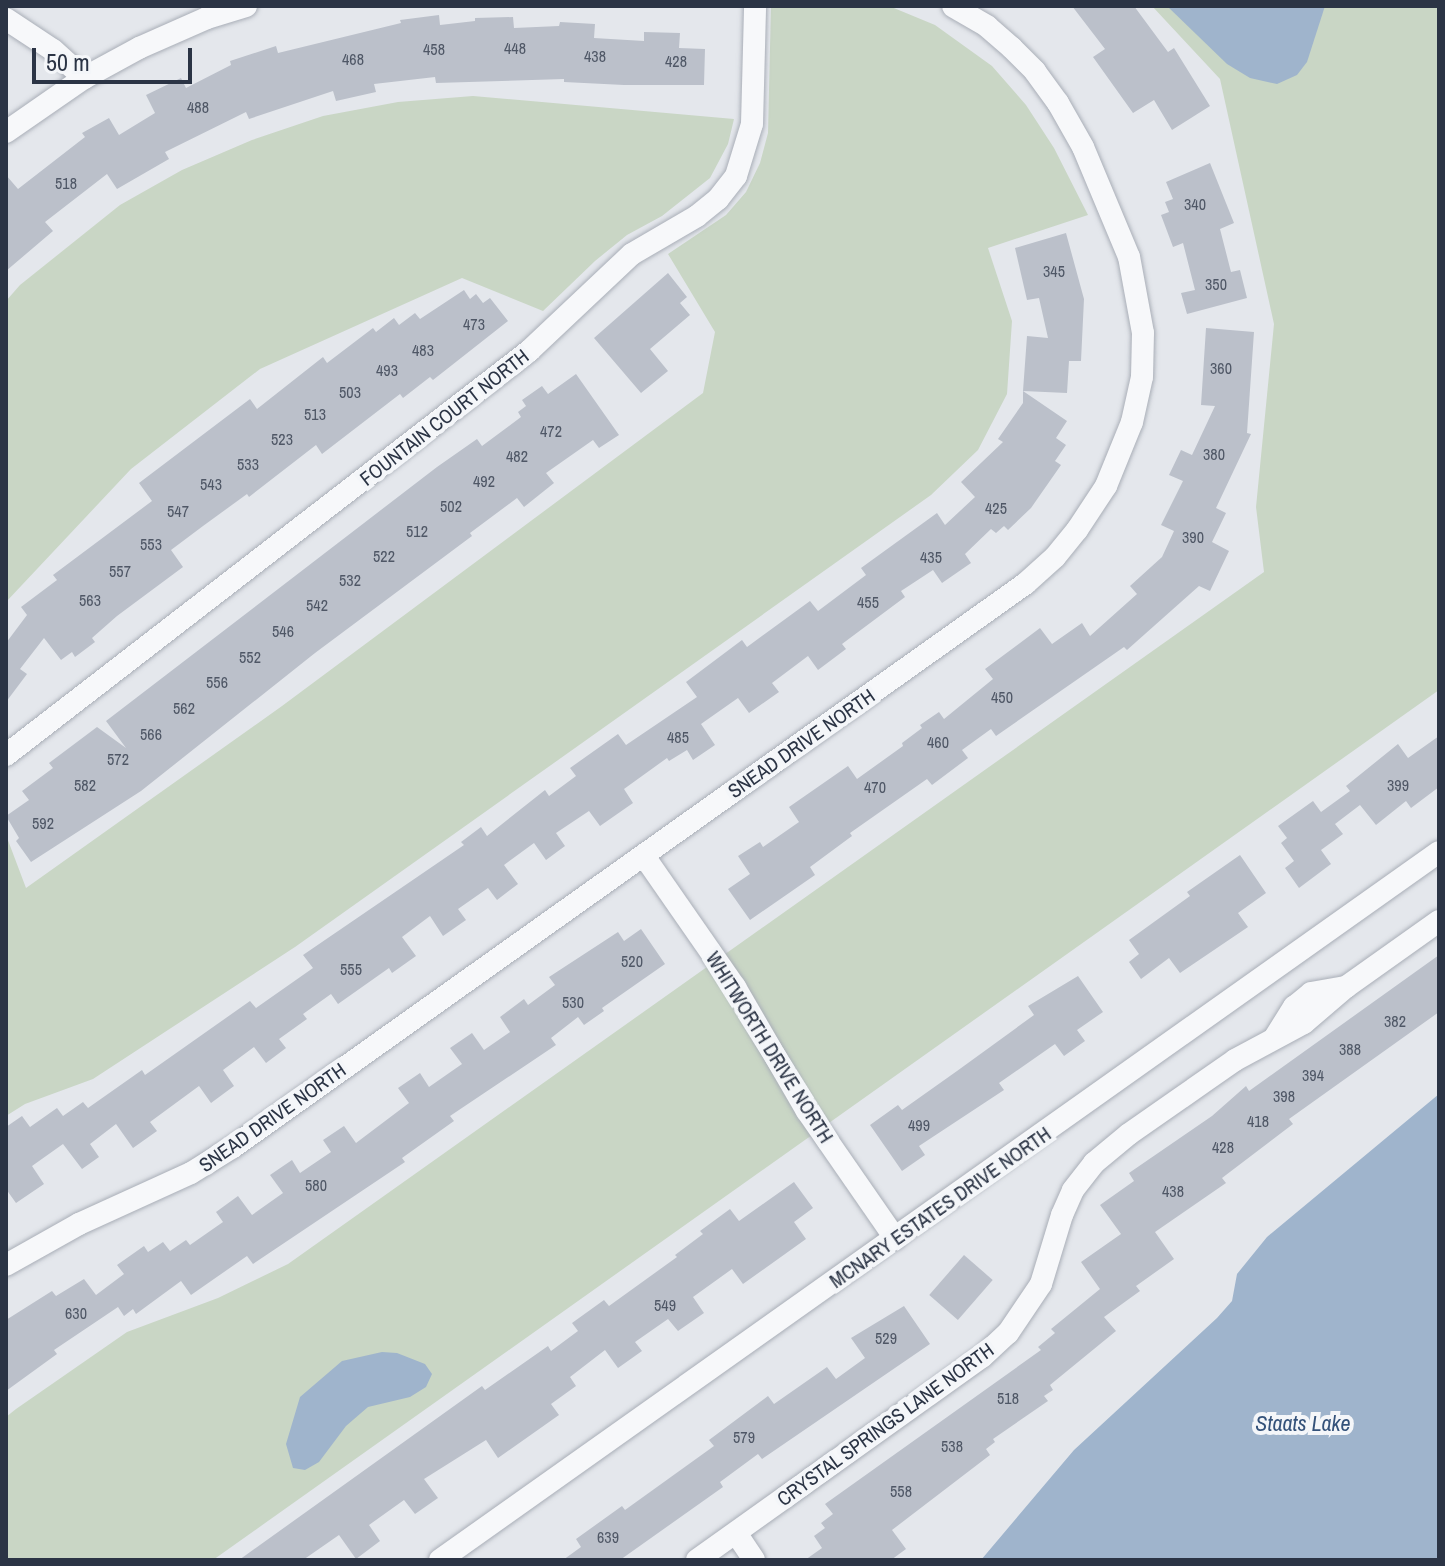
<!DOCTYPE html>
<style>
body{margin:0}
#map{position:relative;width:1445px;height:1566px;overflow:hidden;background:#e4e7ec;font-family:"Archivo Narrow",sans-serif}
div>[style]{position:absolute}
.green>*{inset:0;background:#c9d6c5}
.water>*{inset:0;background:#9fb4cc}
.building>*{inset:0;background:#bbc0ca;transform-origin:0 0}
.roads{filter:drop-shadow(0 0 2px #a9aeb7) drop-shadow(0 0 2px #a9aeb7)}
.street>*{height:22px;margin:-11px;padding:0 11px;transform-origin:11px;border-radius:11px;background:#f7f8fa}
span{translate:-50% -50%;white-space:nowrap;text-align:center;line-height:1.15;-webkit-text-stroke:8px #f4f6f9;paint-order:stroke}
.number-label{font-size:16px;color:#4f5766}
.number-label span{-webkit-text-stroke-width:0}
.street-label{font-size:20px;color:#2b3445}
.water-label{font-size:22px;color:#34527a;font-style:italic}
.frame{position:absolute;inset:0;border:8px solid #2b3445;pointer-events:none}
.scale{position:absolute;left:32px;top:48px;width:160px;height:36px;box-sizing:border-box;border:4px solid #2b3445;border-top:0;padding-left:10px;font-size:24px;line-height:28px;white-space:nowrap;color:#2b3445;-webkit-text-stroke:6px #f4f6f9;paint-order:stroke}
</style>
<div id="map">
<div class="green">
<i style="clip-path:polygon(771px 6px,889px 6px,935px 25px,992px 66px,1026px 105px,1054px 148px,1088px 215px,988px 248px,1012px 321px,1007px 394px,978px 450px,931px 495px,295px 947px,93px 1079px,25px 1104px,6px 1116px,6px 835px,26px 888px,282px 706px,703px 393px,715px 332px,668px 254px,726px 215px,746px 192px,760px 163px,768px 133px)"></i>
<i style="clip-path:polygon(1152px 6px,1439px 6px,1439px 690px,213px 1560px,6px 1560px,6px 1417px,16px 1409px,127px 1332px,218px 1298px,288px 1264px,1264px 572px,1256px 507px,1274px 324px,1220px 79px)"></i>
<i style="clip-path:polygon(473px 96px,734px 119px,728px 144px,710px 178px,662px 216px,627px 235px,595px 261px,543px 311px,462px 278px,260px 369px,131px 469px,6px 602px,6px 301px,20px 285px,120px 205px,182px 170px,252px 140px,323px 116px,398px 102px)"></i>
</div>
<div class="water">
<i style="clip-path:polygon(1167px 6px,1325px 6px,1307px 62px,1297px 75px,1277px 84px,1250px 78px,1227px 64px)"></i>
<i style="clip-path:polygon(1439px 1094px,1439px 1560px,981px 1560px,1074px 1450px,1217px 1318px,1232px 1301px,1237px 1274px,1267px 1237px)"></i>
<i style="clip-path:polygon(382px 1352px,397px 1353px,425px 1364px,432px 1374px,426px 1387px,410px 1397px,368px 1407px,346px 1426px,319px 1462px,305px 1470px,293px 1468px,286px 1444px,300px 1397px,342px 1361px)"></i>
</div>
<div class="building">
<i style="clip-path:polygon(1072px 6px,1134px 6px,1168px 52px,1174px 48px,1210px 106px,1172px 130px,1154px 100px,1133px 113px,1093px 57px,1105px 49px)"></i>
<i style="clip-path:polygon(439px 15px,440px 25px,475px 21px,475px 18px,513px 17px,514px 28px,559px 26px,560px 22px,595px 24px,594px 38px,644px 41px,644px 32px,680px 33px,679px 48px,705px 49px,704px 85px,624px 85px,564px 82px,564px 79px,436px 83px,435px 77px,374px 84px,376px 92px,336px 101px,333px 91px,249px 119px,246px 112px,165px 152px,169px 159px,117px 189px,107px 174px,45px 222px,53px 231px,6px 271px,6px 175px,18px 189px,85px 137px,82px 133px,109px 118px,119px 135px,155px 113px,146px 95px,181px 78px,186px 88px,231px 65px,230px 61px,276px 46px,278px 53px,401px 23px,400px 20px)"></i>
<i style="clip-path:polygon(1210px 163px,1234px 223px,1220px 229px,1231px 272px,1240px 270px,1247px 298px,1187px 314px,1181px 293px,1195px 290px,1183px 243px,1173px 247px,1161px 215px,1169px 212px,1165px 202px,1173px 199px,1166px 182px)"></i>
<i style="clip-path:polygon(1066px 233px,1084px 299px,1081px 361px,1069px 361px,1067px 393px,1023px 391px,1027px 336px,1048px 338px,1039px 298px,1027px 300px,1015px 248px)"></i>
<i style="clip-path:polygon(668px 273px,687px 297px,680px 303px,690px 315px,650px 349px,668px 371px,641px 393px,594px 338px)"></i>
<i style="clip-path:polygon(464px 290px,470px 299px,476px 294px,483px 303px,490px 298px,508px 321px,433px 380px,430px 377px,403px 398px,400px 394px,322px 454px,316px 445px,249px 497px,247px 494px,203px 526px,171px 550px,183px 567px,117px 616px,92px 638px,95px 642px,75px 657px,72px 652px,61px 660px,44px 638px,20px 669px,27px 674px,6px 702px,6px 643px,27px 615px,21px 607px,57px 580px,53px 575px,152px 501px,139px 483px,250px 399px,257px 409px,323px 357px,327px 363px,373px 328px,376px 332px,394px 318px,399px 325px,415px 313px,420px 319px)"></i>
<i style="clip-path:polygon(1206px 328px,1254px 332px,1247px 433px,1251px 434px,1216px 508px,1226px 513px,1212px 542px,1229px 551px,1210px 591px,1199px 586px,1127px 650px,1124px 647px,996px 736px,991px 729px,962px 750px,968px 758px,932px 785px,927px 779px,850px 833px,852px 836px,810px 867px,815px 875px,750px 920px,728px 889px,750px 874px,738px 856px,760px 842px,763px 847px,799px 822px,789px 807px,848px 766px,857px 779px,903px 746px,902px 743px,922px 728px,920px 725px,939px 712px,944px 719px,993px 679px,985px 669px,1040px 628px,1052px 644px,1082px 623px,1090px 636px,1137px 594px,1130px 586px,1162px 557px,1174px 531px,1161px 525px,1183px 481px,1169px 475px,1181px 450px,1192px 455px,1215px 406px,1201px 405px)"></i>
<i style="clip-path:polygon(576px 374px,619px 435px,599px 448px,593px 440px,546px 473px,554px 483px,524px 507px,517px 498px,470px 533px,472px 536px,315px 653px,141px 791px,31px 862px,16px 841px,19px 838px,6px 816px,29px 800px,22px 791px,53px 768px,49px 763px,97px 727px,126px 748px,106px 721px,437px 467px,477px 439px,482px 446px,521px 417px,518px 412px,526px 406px,522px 400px,542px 386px,548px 394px)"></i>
<i style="clip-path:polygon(1023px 391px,1067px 421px,1056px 438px,1066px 445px,1055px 461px,1061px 465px,1031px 508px,1008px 530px,1004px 526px,996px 533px,991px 529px,965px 554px,971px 563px,942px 583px,933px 570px,901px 591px,905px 597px,842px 644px,846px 649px,818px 670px,808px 656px,772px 683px,779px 692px,749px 713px,738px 698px,701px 724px,715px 745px,693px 760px,687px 750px,669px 761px,667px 758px,624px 789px,633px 803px,600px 826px,589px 811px,556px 833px,565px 846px,546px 860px,534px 843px,504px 865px,518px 884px,497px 900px,488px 888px,458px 909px,466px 920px,443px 936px,430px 916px,402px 937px,416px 956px,392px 973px,389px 968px,338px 1004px,331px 994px,303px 1014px,307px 1019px,279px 1039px,286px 1048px,266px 1063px,254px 1047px,223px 1070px,234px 1086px,211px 1103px,199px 1086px,150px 1122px,157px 1131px,133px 1148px,116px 1124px,90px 1144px,99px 1157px,82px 1169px,63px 1144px,32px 1166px,44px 1184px,16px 1203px,6px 1189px,6px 1127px,22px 1116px,30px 1127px,57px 1108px,63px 1116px,83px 1102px,88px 1108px,142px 1070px,145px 1075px,250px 1001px,256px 1008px,313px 968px,303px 955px,464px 845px,461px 842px,481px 827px,487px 836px,545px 790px,549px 796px,576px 776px,570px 768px,618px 734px,626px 745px,697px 697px,686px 682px,742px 640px,747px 647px,810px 601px,818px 611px,866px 575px,861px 568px,937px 513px,945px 525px,975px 497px,961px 482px,1003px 442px,998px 439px,1023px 403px)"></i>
<i style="clip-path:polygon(1439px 736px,1439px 787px,1411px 808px,1406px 801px,1376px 825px,1360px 805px,1335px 824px,1343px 834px,1321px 850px,1331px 864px,1299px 888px,1285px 868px,1294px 861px,1281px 843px,1287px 838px,1278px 826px,1313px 801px,1321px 812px,1350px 791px,1346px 786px,1398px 744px,1408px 758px)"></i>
<i style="clip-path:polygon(1240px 855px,1266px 893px,1238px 913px,1248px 927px,1180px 973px,1169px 958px,1141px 979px,1129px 962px,1139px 954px,1129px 940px,1190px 896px,1187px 892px)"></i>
<i style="clip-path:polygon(641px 929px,665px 964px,602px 1008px,604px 1011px,584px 1025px,578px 1017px,551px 1038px,556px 1045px,450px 1116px,454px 1121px,402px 1158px,405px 1162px,253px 1264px,247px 1256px,191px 1295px,181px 1281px,136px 1314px,133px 1309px,124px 1316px,118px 1307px,54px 1350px,57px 1354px,6px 1391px,6px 1320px,52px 1291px,56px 1296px,84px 1279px,96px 1295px,124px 1274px,117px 1265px,144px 1246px,148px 1252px,163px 1242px,170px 1251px,186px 1240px,190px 1245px,223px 1222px,216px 1212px,238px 1196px,252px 1215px,283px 1193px,270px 1175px,292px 1160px,300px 1173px,331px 1152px,323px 1140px,344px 1126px,356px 1143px,409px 1103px,398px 1088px,420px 1073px,429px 1087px,462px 1064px,450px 1048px,472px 1033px,484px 1050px,510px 1032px,500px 1017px,524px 999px,528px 1005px,555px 985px,549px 977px,618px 932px,624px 941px)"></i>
<i style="clip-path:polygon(1439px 955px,1439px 1012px,1289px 1119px,1293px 1124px,1222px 1178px,1226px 1183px,1155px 1232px,1174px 1259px,1136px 1286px,1140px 1291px,1104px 1317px,1116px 1331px,1050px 1385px,1053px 1390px,1044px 1396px,1048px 1401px,993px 1439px,995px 1442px,986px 1449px,990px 1455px,892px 1530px,906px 1549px,891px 1560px,805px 1560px,822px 1548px,814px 1536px,825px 1528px,821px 1523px,833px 1514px,825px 1504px,1041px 1350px,1038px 1347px,1055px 1333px,1051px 1329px,1100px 1289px,1081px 1262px,1121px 1234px,1100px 1205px,1134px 1181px,1129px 1173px,1212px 1116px,1246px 1086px,1249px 1091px)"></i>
<i style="clip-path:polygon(1078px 976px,1103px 1012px,1077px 1030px,1085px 1041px,1064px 1056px,1055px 1044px,999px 1083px,1004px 1090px,919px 1146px,925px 1155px,902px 1171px,870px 1125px,898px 1105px,902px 1110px,957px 1071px,1034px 1015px,1028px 1006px)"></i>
<i style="clip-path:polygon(794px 1182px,813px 1208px,794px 1222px,806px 1239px,743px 1284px,732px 1269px,693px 1297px,704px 1313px,678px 1331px,668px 1319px,635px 1342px,642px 1351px,618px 1368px,605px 1350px,570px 1377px,576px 1386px,551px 1404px,559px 1415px,498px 1458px,486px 1440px,424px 1479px,438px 1498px,415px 1514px,404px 1500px,369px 1525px,380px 1541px,356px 1559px,339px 1535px,303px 1560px,239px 1560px,482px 1386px,485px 1390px,548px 1346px,551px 1351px,578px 1331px,572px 1323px,604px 1300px,609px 1306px,677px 1257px,675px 1255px,703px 1234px,700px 1231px,730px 1209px,739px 1221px)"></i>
<i style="left:964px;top:1255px;width:38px;height:53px;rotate:41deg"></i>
<i style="clip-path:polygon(904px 1306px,930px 1344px,762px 1459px,758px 1454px,720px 1482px,723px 1487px,620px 1560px,563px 1560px,581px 1547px,576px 1539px,622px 1506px,625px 1510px,714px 1446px,709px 1440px,768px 1396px,774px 1404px,827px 1367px,836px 1379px,865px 1358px,851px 1338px)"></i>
</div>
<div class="roads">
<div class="street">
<i style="left:6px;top:19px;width:56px;rotate:33.4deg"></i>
<i style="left:53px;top:50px;width:42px;rotate:42.1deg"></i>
<i style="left:6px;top:132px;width:95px;rotate:-34.7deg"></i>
<i style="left:84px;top:78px;width:63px;rotate:-28.6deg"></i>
<i style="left:139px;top:48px;width:74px;rotate:-23.8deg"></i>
<i style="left:207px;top:18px;width:41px;rotate:-17.1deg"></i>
<i style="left:6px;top:755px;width:661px;rotate:-37.68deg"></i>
<i style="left:529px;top:351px;width:141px;rotate:-43.3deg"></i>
<i style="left:632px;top:254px;width:75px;rotate:-30.3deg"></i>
<i style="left:697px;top:216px;width:27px;rotate:-39deg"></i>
<i style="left:718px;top:199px;width:29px;rotate:-52deg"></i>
<i style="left:736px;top:176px;width:54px;rotate:-72.9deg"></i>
<i style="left:752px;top:124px;width:118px;rotate:-88.5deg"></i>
<i style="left:644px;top:856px;width:160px;rotate:55.2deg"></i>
<i style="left:735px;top:987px;width:143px;rotate:59.9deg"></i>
<i style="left:807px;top:1111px;width:155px;rotate:55.3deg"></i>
<i style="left:1275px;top:1037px;width:36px;rotate:-58deg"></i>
<i style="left:1294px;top:1007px;width:22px;rotate:-39deg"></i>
<i style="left:1311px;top:993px;width:36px;rotate:-10deg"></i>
<i style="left:6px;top:1265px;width:84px;rotate:-29.3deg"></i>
<i style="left:79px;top:1224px;width:123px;rotate:-24.5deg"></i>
<i style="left:191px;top:1173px;width:49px;rotate:-31.8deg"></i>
<i style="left:233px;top:1147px;width:972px;rotate:-35.41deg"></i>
<i style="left:1025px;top:584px;width:40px;rotate:-42deg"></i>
<i style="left:1055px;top:557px;width:35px;rotate:-51deg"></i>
<i style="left:1077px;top:530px;width:53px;rotate:-56.6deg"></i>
<i style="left:1106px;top:486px;width:69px;rotate:-67.9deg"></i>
<i style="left:1132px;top:422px;width:46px;rotate:-77.5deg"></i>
<i style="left:1142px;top:377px;width:44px;rotate:-88.7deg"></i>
<i style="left:1143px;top:333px;width:77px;rotate:-100.4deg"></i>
<i style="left:1129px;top:257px;width:119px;rotate:-112.7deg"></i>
<i style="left:1083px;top:147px;width:51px;rotate:-119.6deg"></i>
<i style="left:1058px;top:103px;width:39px;rotate:-126deg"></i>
<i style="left:1035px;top:71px;width:33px;rotate:-135deg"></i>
<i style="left:1012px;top:48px;width:33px;rotate:-139deg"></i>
<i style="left:987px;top:26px;width:39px;rotate:-150deg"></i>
<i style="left:736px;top:1533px;width:32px;rotate:56deg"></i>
<i style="left:440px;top:1560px;width:1224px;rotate:-35.33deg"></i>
<i style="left:697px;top:1560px;width:350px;rotate:-35.5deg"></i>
<i style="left:982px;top:1357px;width:35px;rotate:-43deg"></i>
<i style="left:1008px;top:1333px;width:59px;rotate:-56deg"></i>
<i style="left:1041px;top:1284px;width:72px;rotate:-73.1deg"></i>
<i style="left:1062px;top:1215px;width:27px;rotate:-66deg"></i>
<i style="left:1073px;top:1190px;width:34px;rotate:-52deg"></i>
<i style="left:1094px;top:1163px;width:45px;rotate:-39.6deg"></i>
<i style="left:1129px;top:1134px;width:129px;rotate:-34.9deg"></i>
<i style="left:1235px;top:1060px;width:78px;rotate:-28.2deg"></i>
<i style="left:1304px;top:1023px;width:55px;rotate:-40.6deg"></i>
<i style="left:1346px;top:987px;width:114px;rotate:-35.4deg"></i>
</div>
</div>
<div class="number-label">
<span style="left:515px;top:48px">448</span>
<span style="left:434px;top:49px">458</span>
<span style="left:595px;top:56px">438</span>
<span style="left:353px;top:59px">468</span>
<span style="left:676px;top:61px">428</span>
<span style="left:198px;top:107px">488</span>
<span style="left:66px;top:183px">518</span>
<span style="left:1195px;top:204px">340</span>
<span style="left:1054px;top:271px">345</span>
<span style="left:1216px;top:284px">350</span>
<span style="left:474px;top:324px">473</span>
<span style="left:423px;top:350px">483</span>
<span style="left:1221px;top:368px">360</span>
<span style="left:387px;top:370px">493</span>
<span style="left:350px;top:392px">503</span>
<span style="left:315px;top:414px">513</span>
<span style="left:551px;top:431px">472</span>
<span style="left:282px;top:439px">523</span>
<span style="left:1214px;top:454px">380</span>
<span style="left:517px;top:456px">482</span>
<span style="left:248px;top:464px">533</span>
<span style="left:484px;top:481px">492</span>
<span style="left:211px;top:484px">543</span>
<span style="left:451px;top:506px">502</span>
<span style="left:996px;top:508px">425</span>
<span style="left:178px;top:511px">547</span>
<span style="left:417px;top:531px">512</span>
<span style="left:1193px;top:537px">390</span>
<span style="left:151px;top:544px">553</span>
<span style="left:384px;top:556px">522</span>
<span style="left:931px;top:557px">435</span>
<span style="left:120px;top:571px">557</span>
<span style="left:350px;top:580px">532</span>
<span style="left:90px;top:600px">563</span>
<span style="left:868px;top:602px">455</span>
<span style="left:317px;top:605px">542</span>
<span style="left:283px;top:631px">546</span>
<span style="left:250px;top:657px">552</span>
<span style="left:217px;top:682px">556</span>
<span style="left:1002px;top:697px">450</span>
<span style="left:184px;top:708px">562</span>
<span style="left:151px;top:734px">566</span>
<span style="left:678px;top:737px">485</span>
<span style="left:938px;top:742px">460</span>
<span style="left:118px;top:759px">572</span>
<span style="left:85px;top:785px">582</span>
<span style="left:1398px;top:785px">399</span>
<span style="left:875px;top:787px">470</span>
<span style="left:43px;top:823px">592</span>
<span style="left:632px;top:961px">520</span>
<span style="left:351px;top:969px">555</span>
<span style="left:573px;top:1002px">530</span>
<span style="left:1395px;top:1021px">382</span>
<span style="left:1350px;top:1049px">388</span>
<span style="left:1313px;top:1075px">394</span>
<span style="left:1284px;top:1096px">398</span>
<span style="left:1258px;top:1121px">418</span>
<span style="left:919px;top:1125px">499</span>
<span style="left:1223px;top:1147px">428</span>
<span style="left:316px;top:1185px">580</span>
<span style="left:1173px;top:1191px">438</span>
<span style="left:665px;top:1305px">549</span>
<span style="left:76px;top:1313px">630</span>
<span style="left:886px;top:1338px">529</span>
<span style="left:1008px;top:1398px">518</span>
<span style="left:744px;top:1437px">579</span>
<span style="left:952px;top:1446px">538</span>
<span style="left:901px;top:1491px">558</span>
<span style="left:608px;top:1537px">639</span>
</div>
<div class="street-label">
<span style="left:444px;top:417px;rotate:-38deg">FOUNTAIN COURT NORTH</span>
<span style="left:801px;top:743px;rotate:-35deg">SNEAD DRIVE NORTH</span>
<span style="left:770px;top:1047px;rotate:58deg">WHITWORTH DRIVE NORTH</span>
<span style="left:272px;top:1117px;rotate:-35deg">SNEAD DRIVE NORTH</span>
<span style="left:940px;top:1207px;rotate:-35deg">MCNARY ESTATES DRIVE NORTH</span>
<span style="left:885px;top:1424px;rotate:-36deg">CRYSTAL SPRINGS LANE NORTH</span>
</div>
<div class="water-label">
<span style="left:1303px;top:1424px">Staats Lake</span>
</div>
<div class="frame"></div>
<div class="scale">50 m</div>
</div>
